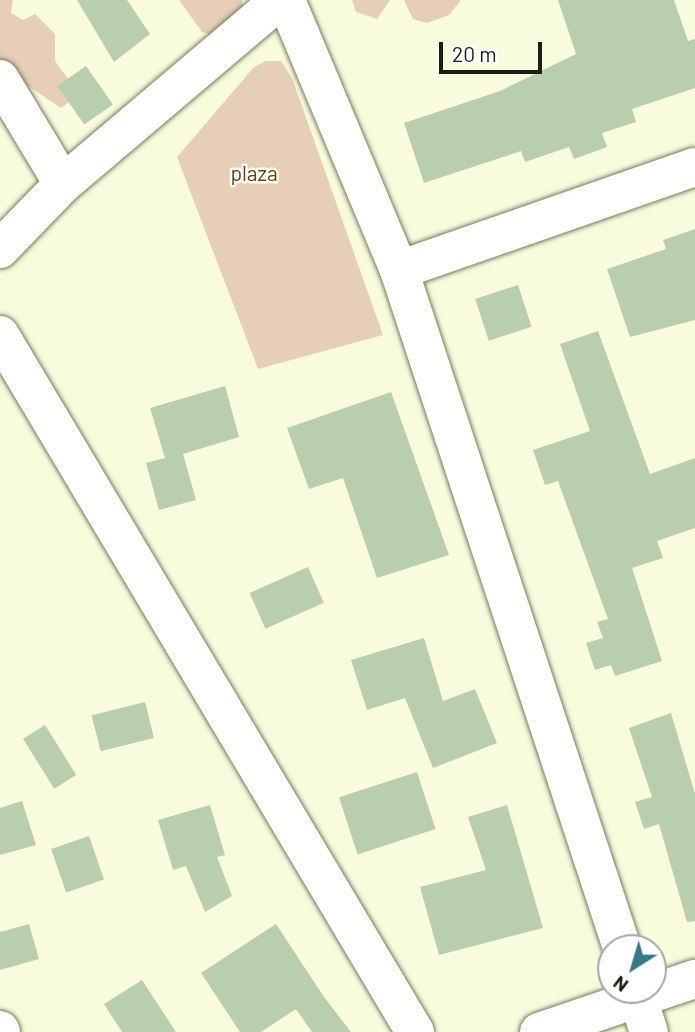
<!DOCTYPE html>
<style>
body{margin:0}
#map{position:relative;width:695px;height:1032px;overflow:hidden;background:#f9fcdc;font-family:Barlow,sans-serif}
div>[style]{position:absolute}
.green>*{inset:0;background:#e6cfb6}
.building>*{inset:0;background:#b9cead;transform-origin:0 0}
.roads{filter:drop-shadow(0 0 2px #787b5f) drop-shadow(0 0 2px #787b5f)}
.minor>*{height:38px;margin:-19px;padding:0 19px;transform-origin:19px;border-radius:19px;background:#fff}
span{translate:-50% -50%;white-space:nowrap;text-align:center;line-height:1.15;-webkit-text-stroke:5px #fff;paint-order:stroke}
.park-label{font-size:21px;color:#66410d}
.north{position:absolute;left:597px;top:934px;width:70px;height:70px;box-sizing:border-box;background:#fff;border:2px solid #a5a5a1;border-radius:50%;rotate:217deg;font-size:19px;font-weight:700;line-height:28px;text-align:center;color:#1d1e13}
.north::after{content:'';display:block;margin:auto;width:24px;height:32px;background:#36778a;clip-path:polygon(50% 0,100% 100%,50% 72%,0 100%)}
.scale{position:absolute;left:439px;top:42px;width:103px;height:32px;box-sizing:border-box;border:4px solid #1d1e13;border-top:0;padding-left:9px;font-size:21px;line-height:24px;white-space:nowrap;color:#1d1e13;-webkit-text-stroke:5px #fff;paint-order:stroke}
</style>
<div id="map">
<div class="green">
<i style="clip-path:polygon(0 0,13px 0,11px 13px,23px 20px,35px 14px,55px 34px,55px 61px,72px 84px,72px 100px,61px 108px,0 67px)"></i>
<i style="clip-path:polygon(179px 0,242px 0,243px 8px,215px 36px,202px 32px)"></i>
<i style="clip-path:polygon(352px 0,390px 0,377px 19px,356px 12px)"></i>
<i style="clip-path:polygon(404px 0,461px 0,449px 15px,427px 23px,413px 19px)"></i>
<i style="clip-path:polygon(266px 61px,281px 61px,292px 78px,383px 335px,258px 369px,177px 157px,254px 67px)"></i>
</div>
<div class="building">
<i style="clip-path:polygon(77px 0,127px 0,150px 34px,114px 62px)"></i>
<i style="clip-path:polygon(558px 0,674px 0,688px 41px,695px 39px,695px 88px,632px 109px,636px 122px,602px 133px,607px 147px,574px 159px,569px 147px,525px 162px,521px 151px,424px 183px,404px 123px,500px 91px,576px 54px)"></i>
<i style="left:86px;top:66px;width:47px;height:35px;rotate:55deg"></i>
<i style="clip-path:polygon(695px 229px,695px 320px,630px 337px,607px 269px,666px 249px,663px 240px)"></i>
<i style="left:518px;top:285px;width:44px;height:45px;rotate:72deg"></i>
<i style="clip-path:polygon(598px 331px,650px 474px,695px 458px,695px 528px,657px 541px,663px 558px,632px 568px,662px 661px,615px 676px,611px 665px,595px 670px,586px 643px,603px 638px,597px 622px,608px 619px,558px 481px,545px 485px,533px 450px,590px 431px,560px 344px)"></i>
<i style="clip-path:polygon(225px 386px,239px 437px,183px 454px,196px 500px,159px 510px,146px 463px,165px 458px,150px 408px)"></i>
<i style="clip-path:polygon(391px 392px,449px 555px,377px 578px,343px 478px,309px 489px,287px 428px)"></i>
<i style="left:308px;top:567px;width:39px;height:64px;rotate:66deg"></i>
<i style="clip-path:polygon(424px 638px,443px 701px,475px 689px,497px 743px,433px 768px,405px 698px,367px 710px,351px 660px)"></i>
<i style="left:145px;top:702px;width:37px;height:55px;rotate:76deg"></i>
<i style="clip-path:polygon(671px 713px,695px 794px,695px 921px,687px 922px,659px 824px,644px 829px,635px 802px,652px 797px,629px 728px)"></i>
<i style="left:45px;top:725px;width:59px;height:26px;rotate:58deg"></i>
<i style="left:417px;top:772px;width:60px;height:82px;rotate:72deg"></i>
<i style="clip-path:polygon(22px 801px,36px 845px,0 855px,0 808px)"></i>
<i style="clip-path:polygon(210px 805px,225px 855px,217px 857px,232px 896px,205px 912px,186px 866px,173px 870px,158px 820px)"></i>
<i style="clip-path:polygon(507px 805px,543px 928px,439px 955px,420px 887px,486px 870px,468px 817px)"></i>
<i style="left:89px;top:836px;width:46px;height:40px;rotate:71deg"></i>
<i style="clip-path:polygon(29px 924px,39px 959px,0 970px,0 932px)"></i>
<i style="clip-path:polygon(276px 924px,324px 997px,351px 1032px,312px 1032px,296px 1009px,261px 1032px,240px 1032px,201px 973px)"></i>
<i style="clip-path:polygon(142px 980px,176px 1032px,122px 1032px,104px 1004px)"></i>
</div>
<div class="roads">
<div class="minor">
<i style="left:286px;top:0;width:293px;rotate:67.3deg"></i>
<i style="left:399px;top:270px;width:714px;rotate:71.79deg"></i>
<i style="left:0;top:79px;width:122px;rotate:59deg"></i>
<i style="left:0;top:249px;width:91px;rotate:-45.9deg"></i>
<i style="left:63px;top:184px;width:285px;rotate:-40.3deg"></i>
<i style="left:399px;top:270px;width:313px;rotate:-19.2deg"></i>
<i style="left:0;top:335px;width:811px;rotate:59.23deg"></i>
<i style="left:635px;top:990px;width:44px;rotate:71.6deg"></i>
<i style="left:0;top:1030px;width:2px;rotate:63deg"></i>
<i style="left:539px;top:1032px;width:165px;rotate:-18.8deg"></i>
</div>
</div>
<div class="park-label">
<span style="left:254px;top:173px">plaza</span>
</div>
<div class="north">N</div>
<div class="scale">20 m</div>
</div>
